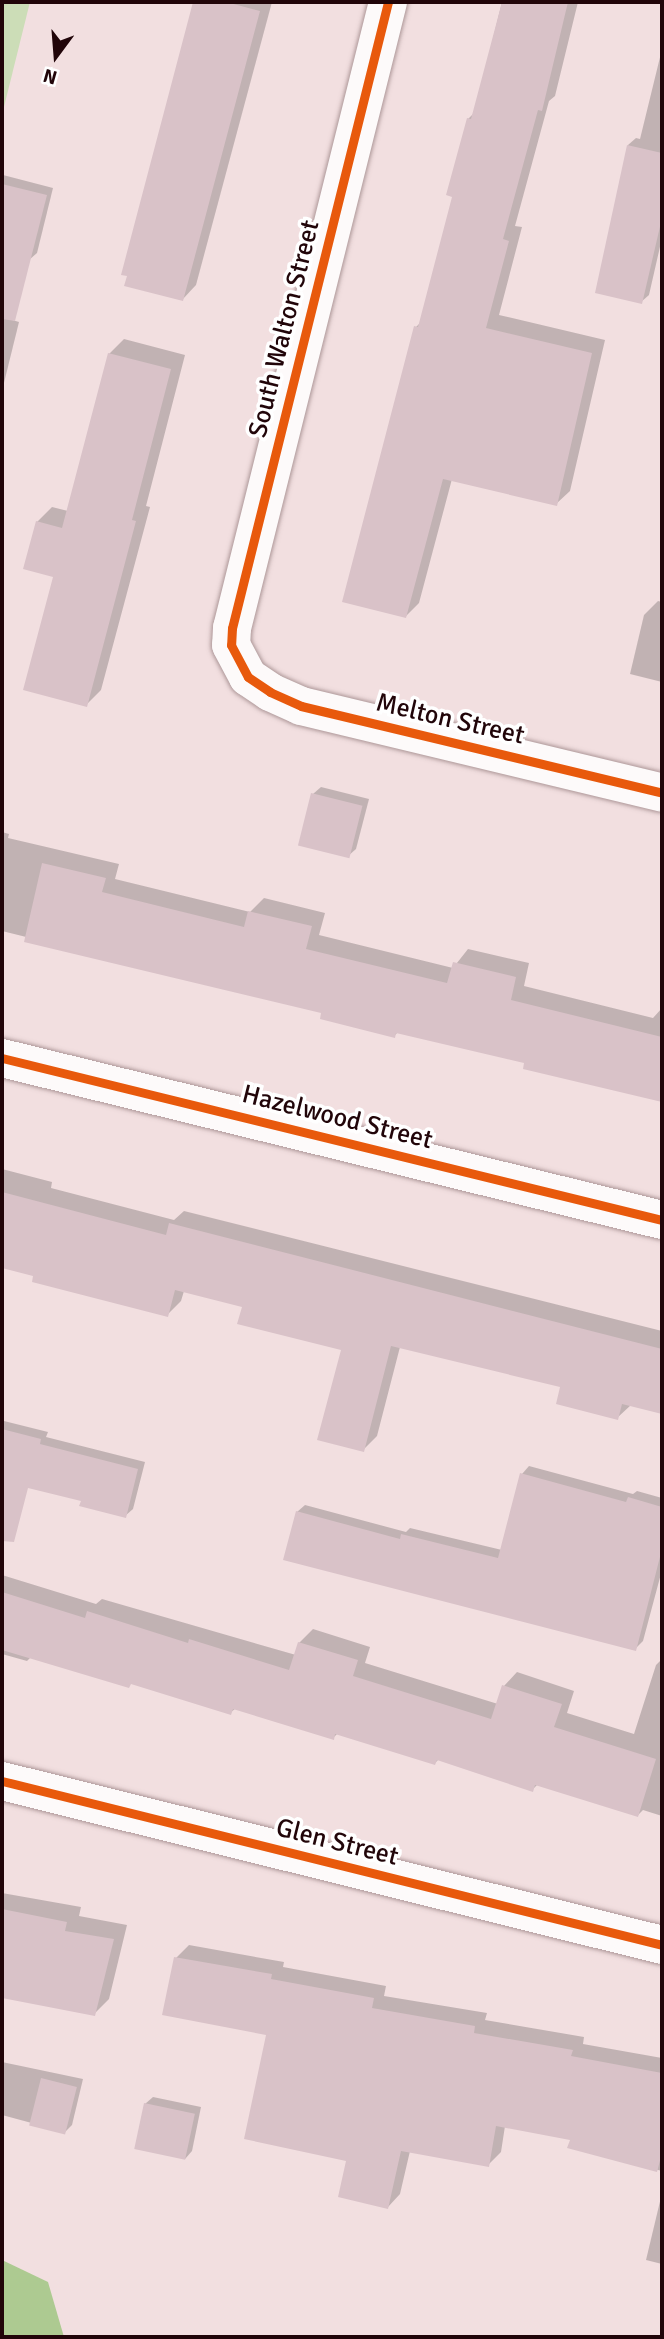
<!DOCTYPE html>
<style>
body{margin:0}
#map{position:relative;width:664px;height:2339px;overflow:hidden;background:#f2dfe0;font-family:Signika,sans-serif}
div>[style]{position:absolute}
.green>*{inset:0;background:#ccddb7}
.forest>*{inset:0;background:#adca91}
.shadow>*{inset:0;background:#0003}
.building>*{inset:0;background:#d9c2c8;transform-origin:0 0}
.roads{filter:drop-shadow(0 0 2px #ad9798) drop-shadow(0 0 2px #ad9798)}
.minor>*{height:38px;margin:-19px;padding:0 19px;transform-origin:19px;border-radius:19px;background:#fdfafa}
.cycleway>*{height:9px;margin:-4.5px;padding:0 4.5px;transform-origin:4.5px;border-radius:4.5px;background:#e8590c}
span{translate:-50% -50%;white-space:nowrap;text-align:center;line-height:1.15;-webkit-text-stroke:7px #fff;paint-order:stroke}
.street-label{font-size:26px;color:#210509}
.frame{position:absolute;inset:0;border:4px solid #210509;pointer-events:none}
.north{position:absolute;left:21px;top:21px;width:70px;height:70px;-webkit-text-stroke:5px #fff;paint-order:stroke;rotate:196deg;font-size:19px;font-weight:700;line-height:28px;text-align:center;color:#210509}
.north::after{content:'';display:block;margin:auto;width:24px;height:32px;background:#210509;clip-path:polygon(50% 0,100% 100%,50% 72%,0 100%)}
</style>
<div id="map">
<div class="green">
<i style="clip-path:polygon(2px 2px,30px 2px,2px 115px)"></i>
</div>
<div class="forest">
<i style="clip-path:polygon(2px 2260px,48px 2282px,64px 2337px,2px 2337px)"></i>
</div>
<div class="shadow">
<i style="clip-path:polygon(197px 2px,272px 2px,196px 285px,182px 300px,149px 172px)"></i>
<i style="clip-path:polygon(502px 2px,578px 2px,555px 96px,549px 101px,515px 226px,522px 227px,499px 315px,605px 340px,570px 491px,556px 504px,452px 479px,419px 603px,406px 616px,416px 327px,421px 322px,454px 196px,468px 119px,475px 112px)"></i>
<i style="clip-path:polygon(662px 49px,662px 238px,649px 295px,641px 302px,628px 145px,636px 138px,640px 139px)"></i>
<i style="clip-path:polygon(3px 175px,53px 188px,37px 253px,29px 260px,2px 253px)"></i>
<i style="clip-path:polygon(2px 317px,19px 322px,2px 391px)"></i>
<i style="clip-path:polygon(124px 339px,185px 355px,146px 506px,150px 507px,101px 690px,86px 705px,55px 575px,37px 522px,52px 507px,68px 511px,109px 354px)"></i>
<i style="clip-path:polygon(658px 601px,662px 602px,662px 682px,630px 674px,644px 615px)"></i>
<i style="clip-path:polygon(321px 787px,369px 799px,356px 849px,348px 856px,313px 794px)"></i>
<i style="clip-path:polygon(2px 832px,9px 834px,8px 838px,119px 864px,115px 879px,250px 912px,264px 898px,325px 913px,319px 935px,453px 968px,468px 949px,529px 963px,524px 986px,653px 1018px,662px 1008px,662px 1101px,525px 1068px,527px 1062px,399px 1031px,394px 1036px,324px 1011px,2px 931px)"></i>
<i style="clip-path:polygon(2px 1169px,52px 1182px,51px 1188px,174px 1220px,184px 1211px,662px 1331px,662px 1412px,631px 1405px,617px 1418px,562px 1386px,400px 1347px,377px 1436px,363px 1450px,343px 1348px,244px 1306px,184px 1291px,181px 1301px,167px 1315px,2px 1266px)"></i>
<i style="clip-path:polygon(4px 1421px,48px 1432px,46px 1437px,145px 1462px,133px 1509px,125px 1516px,83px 1500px,2px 1479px)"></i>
<i style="clip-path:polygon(529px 1466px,633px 1494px,637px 1491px,662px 1498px,662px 1570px,643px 1641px,635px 1649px,297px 1512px,305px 1505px,406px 1532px,410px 1528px,502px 1550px,522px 1474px)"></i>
<i style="clip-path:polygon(2px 1575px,96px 1604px,102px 1599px,296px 1655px,299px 1643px,313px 1629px,370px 1647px,365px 1663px,498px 1704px,504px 1686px,517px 1672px,574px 1691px,567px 1713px,634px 1734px,656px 1665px,662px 1659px,662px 1816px,643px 1810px,638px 1815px,538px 1784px,532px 1790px,439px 1759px,435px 1763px,338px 1733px,333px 1738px,236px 1708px,230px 1713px,132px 1683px,31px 1657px,27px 1661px,2px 1654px)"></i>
<i style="clip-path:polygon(2px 1893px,81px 1907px,79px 1916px,127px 1925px,109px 1999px,94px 2014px,2px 1997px)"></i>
<i style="clip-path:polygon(189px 1945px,284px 1962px,283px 1967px,386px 1986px,384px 1996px,487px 2013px,485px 2020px,584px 2037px,583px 2044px,662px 2058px,662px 2171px,570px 2147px,572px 2139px,505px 2126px,501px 2152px,488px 2165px,410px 2151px,400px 2194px,388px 2207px,348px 2159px,269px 2033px,176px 1958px)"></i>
<i style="clip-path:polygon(2px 2062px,83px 2079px,72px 2125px,65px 2132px,2px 2115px)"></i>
<i style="clip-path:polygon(153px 2097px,201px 2107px,192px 2151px,185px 2159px,145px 2104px)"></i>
<i style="clip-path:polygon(662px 2193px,662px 2264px,646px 2260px)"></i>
</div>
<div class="building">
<i style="clip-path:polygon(193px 2px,226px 2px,260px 11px,183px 301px,124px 286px,127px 276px,121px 275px)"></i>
<i style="clip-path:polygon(502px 2px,568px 2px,542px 111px,538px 110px,503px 239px,509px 241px,486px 328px,592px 353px,557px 506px,443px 479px,406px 618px,342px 602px,414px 326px,418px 327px,452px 197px,446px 195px,467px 118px,471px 119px)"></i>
<i style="clip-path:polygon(627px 145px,662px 153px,662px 218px,642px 304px,595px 293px)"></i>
<i style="clip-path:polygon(2px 184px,47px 195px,15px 321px,2px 319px)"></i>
<i style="clip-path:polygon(108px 353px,171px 369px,132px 520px,136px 521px,87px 707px,23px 690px,53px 577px,23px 569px,36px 521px,62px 528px)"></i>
<i style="left:311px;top:793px;width:53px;height:54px;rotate:14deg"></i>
<i style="clip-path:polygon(42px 863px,106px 878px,102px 892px,244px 927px,248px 911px,312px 926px,306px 949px,447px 983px,453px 962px,516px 977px,511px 1000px,662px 1037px,662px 1102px,523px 1069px,524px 1063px,396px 1033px,395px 1038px,320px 1019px,321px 1013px,24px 942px)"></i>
<i style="clip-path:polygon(2px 1192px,166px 1235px,169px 1223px,662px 1349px,662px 1414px,622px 1404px,618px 1420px,556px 1404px,560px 1387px,391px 1346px,364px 1452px,317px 1440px,341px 1350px,237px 1324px,242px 1307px,175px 1290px,168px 1317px,32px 1282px,33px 1276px,2px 1268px)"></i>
<i style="clip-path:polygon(2px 1429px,41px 1439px,40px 1444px,138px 1469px,126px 1518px,79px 1506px,81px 1501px,28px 1488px,14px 1542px,2px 1541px)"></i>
<i style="clip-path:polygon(520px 1473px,626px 1502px,628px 1497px,662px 1507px,662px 1549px,636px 1651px,283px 1560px,296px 1511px,400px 1539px,401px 1534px,498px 1558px)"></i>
<i style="clip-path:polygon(2px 1592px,85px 1618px,87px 1611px,188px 1643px,189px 1639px,289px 1670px,298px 1642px,358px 1660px,353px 1676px,491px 1719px,502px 1685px,562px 1704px,554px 1727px,656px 1759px,638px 1817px,535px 1785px,533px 1792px,437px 1760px,435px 1765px,335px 1734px,334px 1740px,233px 1709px,231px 1715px,131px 1684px,129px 1688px,2px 1650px)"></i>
<i style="clip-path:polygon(2px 1909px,67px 1922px,65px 1931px,114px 1939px,95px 2016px,2px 1998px)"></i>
<i style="clip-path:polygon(174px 1957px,272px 1974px,271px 1979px,374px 1998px,372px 2008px,475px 2026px,474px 2033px,573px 2050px,571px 2056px,662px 2073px,662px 2153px,657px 2172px,567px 2148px,570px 2140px,496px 2126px,489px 2167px,401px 2151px,388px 2209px,338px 2197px,346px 2161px,244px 2139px,266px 2035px,162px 2015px)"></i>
<i style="left:41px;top:2078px;width:37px;height:49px;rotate:14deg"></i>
<i style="left:144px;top:2103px;width:52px;height:47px;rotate:12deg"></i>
</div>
<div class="roads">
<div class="minor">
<i style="left:388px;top:2px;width:645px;rotate:103.99deg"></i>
<i style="left:232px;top:628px;width:17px;rotate:93deg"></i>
<i style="left:231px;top:645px;width:36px;rotate:62deg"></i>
<i style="left:248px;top:677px;width:27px;rotate:34deg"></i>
<i style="left:270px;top:692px;width:34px;rotate:24deg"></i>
<i style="left:301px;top:706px;width:371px;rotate:13.5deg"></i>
<i style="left:2px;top:1058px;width:680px;rotate:13.79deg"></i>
<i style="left:2px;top:1781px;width:680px;rotate:13.95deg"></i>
</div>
</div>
<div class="cycleway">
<i style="left:388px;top:2px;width:645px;rotate:103.99deg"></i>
<i style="left:232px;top:628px;width:17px;rotate:93deg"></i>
<i style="left:231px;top:645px;width:36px;rotate:62deg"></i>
<i style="left:248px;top:677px;width:27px;rotate:34deg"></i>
<i style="left:270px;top:692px;width:34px;rotate:24deg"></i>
<i style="left:301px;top:706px;width:371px;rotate:13.5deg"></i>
<i style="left:2px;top:1058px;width:680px;rotate:13.79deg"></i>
<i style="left:2px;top:1781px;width:680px;rotate:13.95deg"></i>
</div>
<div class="street-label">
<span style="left:285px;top:329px;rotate:-76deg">South Walton Street</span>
<span style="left:450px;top:720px;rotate:13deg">Melton Street</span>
<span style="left:337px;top:1118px;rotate:14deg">Hazelwood Street</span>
<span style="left:337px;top:1843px;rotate:14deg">Glen Street</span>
</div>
<div class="frame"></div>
<div class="north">N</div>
</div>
